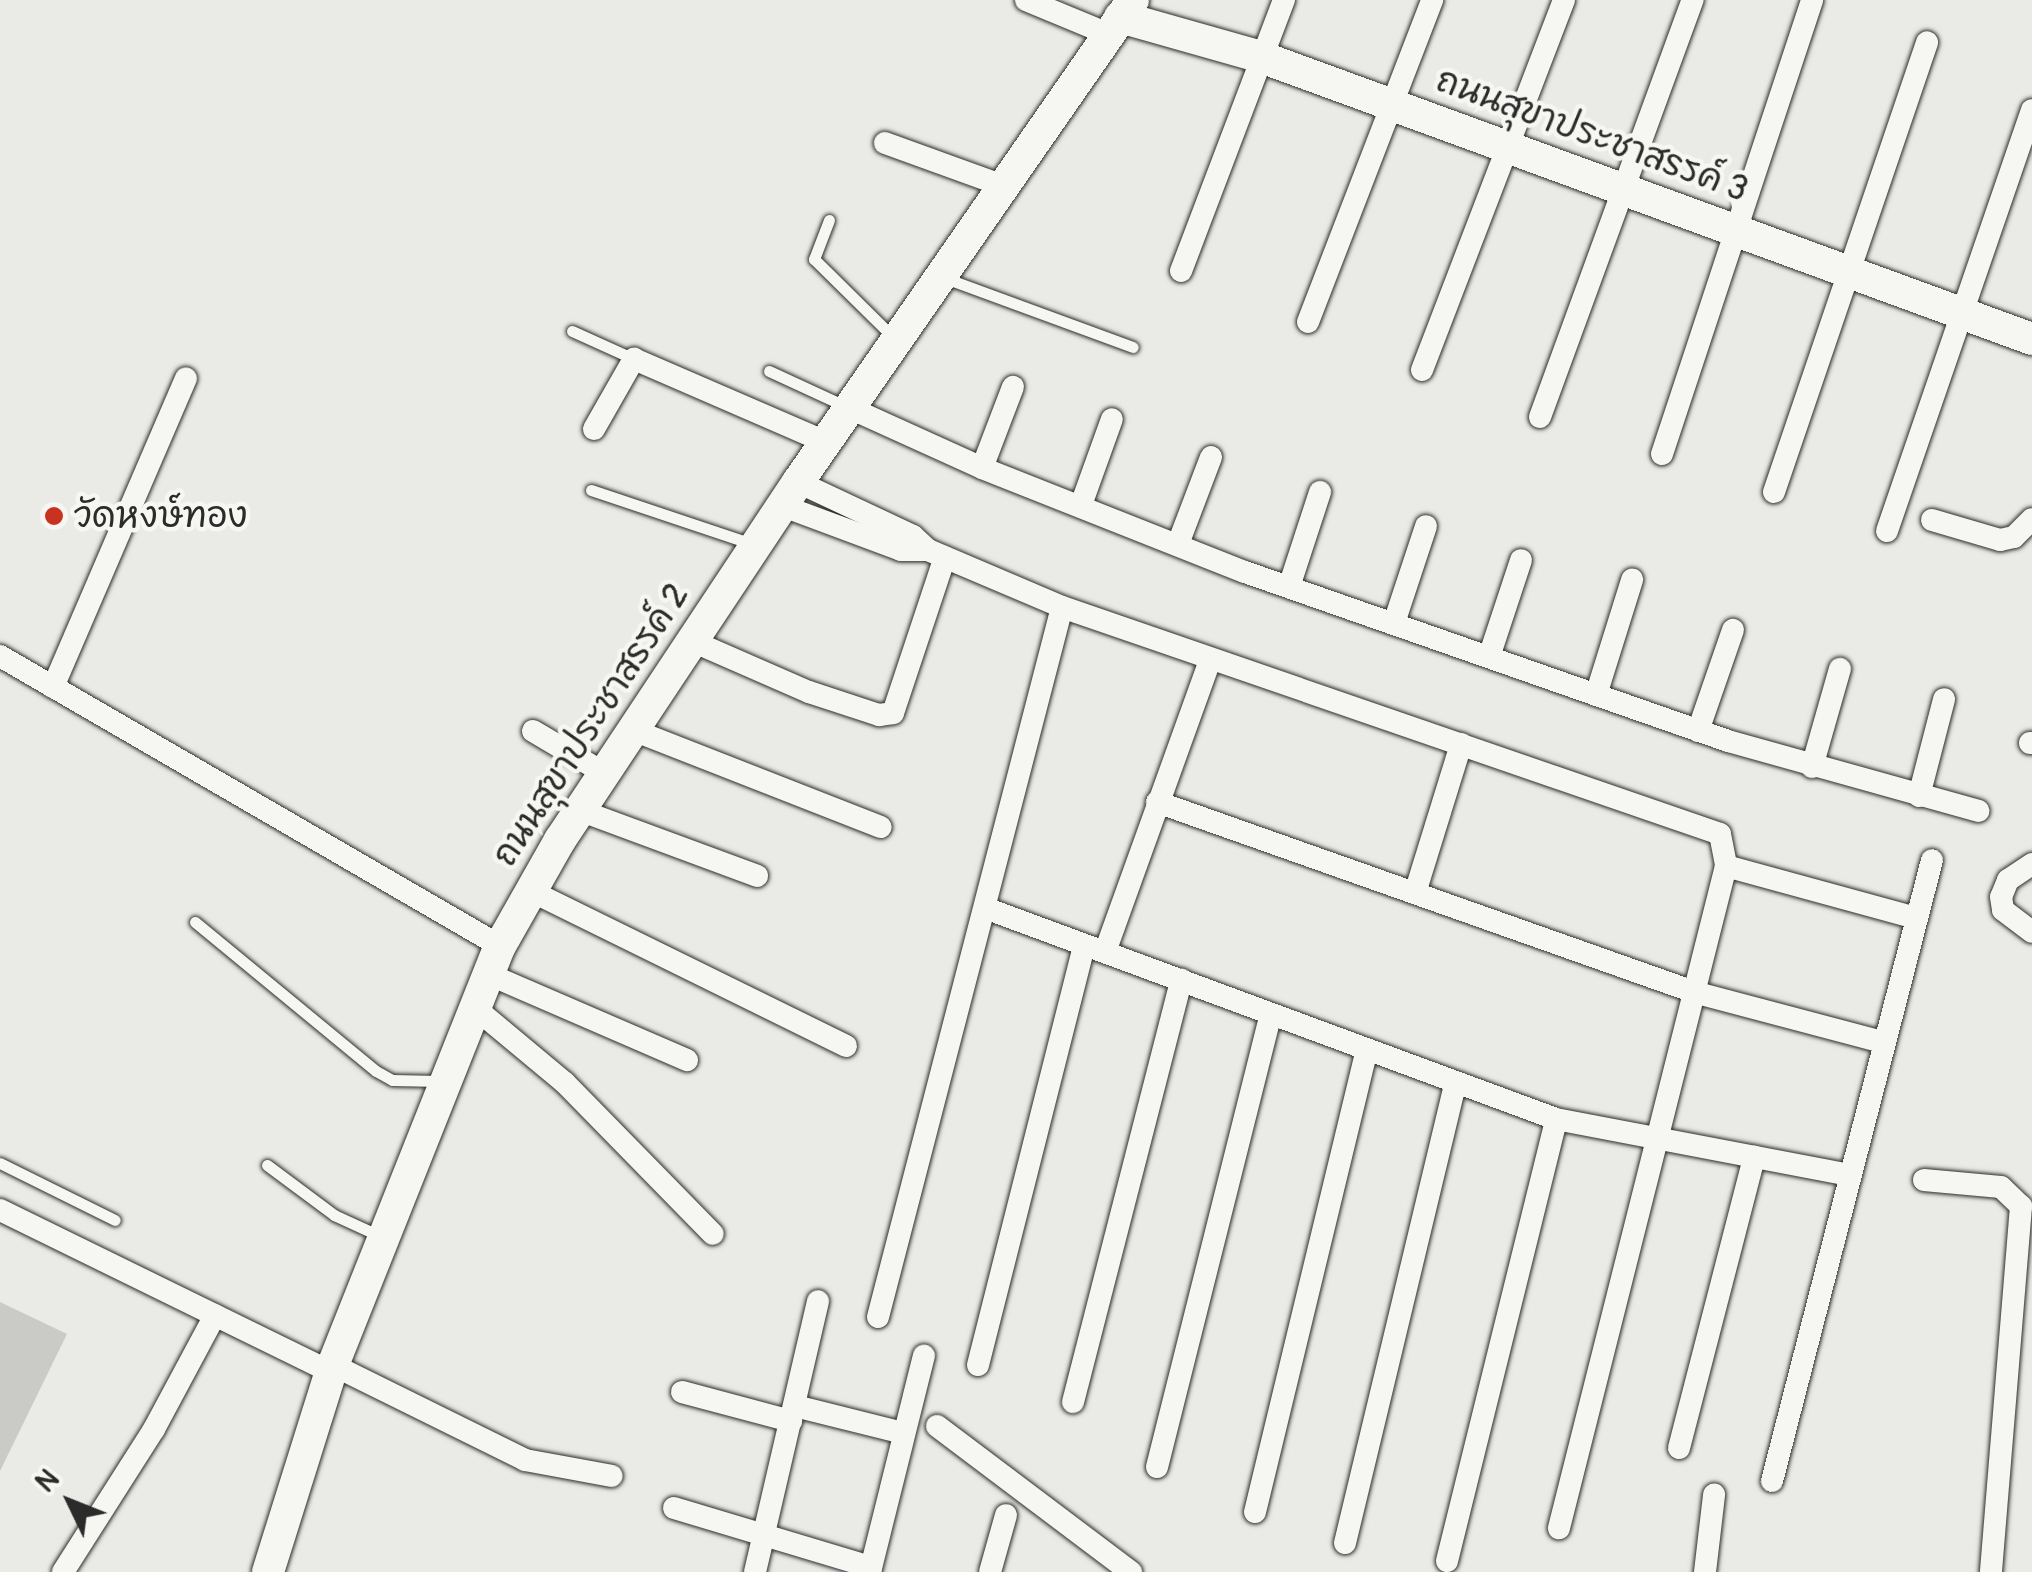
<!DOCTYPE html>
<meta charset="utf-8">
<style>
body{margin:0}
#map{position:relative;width:2032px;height:1572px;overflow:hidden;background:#eaeae6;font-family:Pangolin,"Playpen Sans Thai",sans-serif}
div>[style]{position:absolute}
.green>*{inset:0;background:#cacac7}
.roads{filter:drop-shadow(0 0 2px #2b2b2b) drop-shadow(0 0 2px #2b2b2b)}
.lane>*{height:11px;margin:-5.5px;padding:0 5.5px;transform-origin:5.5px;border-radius:5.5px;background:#f6f6f2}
.street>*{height:22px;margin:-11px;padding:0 11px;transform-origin:11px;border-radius:11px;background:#f6f6f2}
.secondary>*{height:32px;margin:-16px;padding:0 16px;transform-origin:16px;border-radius:16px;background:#f6f6f2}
.dots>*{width:28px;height:28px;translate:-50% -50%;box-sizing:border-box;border:5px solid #f6f6f2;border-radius:50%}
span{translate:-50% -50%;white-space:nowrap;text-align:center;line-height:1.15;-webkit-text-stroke:9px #f6f6f2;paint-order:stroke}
.street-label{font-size:35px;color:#2b2b2b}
.poi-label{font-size:35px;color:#2b2b2b}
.left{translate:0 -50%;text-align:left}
.north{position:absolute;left:20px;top:1452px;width:100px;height:100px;-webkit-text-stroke:8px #f6f6f2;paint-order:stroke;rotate:313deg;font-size:28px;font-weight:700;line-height:40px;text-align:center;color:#2b2b2b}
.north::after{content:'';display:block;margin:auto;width:35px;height:45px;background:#2b2b2b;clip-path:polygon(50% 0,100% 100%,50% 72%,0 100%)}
</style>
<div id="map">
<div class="green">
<i style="clip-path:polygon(0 1302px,67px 1334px,0 1471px)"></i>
</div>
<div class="roads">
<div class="lane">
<i style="left:829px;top:220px;width:42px;rotate:111deg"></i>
<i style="left:814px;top:259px;width:114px;rotate:44.6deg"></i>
<i style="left:945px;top:278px;width:200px;rotate:20.2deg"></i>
<i style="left:572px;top:331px;width:68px;rotate:24.3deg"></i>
<i style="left:769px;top:371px;width:86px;rotate:24.8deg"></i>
<i style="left:591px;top:490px;width:170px;rotate:18.5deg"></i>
<i style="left:195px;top:922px;width:234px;rotate:39.5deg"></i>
<i style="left:376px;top:1071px;width:18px;rotate:29deg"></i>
<i style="left:392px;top:1080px;width:48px;rotate:1.2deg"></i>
<i style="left:0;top:1163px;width:128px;rotate:26.4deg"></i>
<i style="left:267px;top:1165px;width:84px;rotate:36.7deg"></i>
<i style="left:334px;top:1215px;width:51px;rotate:24.5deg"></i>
</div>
<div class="street">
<i style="left:1026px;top:0;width:89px;rotate:22.5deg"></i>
<i style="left:885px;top:143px;width:127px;rotate:19.9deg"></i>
<i style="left:1181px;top:271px;width:290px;rotate:-69.2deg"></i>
<i style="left:1308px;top:322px;width:345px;rotate:-68.9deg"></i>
<i style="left:1422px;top:370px;width:396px;rotate:-69deg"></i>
<i style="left:852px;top:409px;width:143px;rotate:24.4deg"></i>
<i style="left:982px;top:468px;width:283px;rotate:21.6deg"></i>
<i style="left:1245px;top:572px;width:512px;rotate:19.28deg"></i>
<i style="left:1728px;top:741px;width:260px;rotate:15.6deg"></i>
<i style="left:1540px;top:417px;width:444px;rotate:-69.9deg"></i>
<i style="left:594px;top:429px;width:81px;rotate:-60.3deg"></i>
<i style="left:634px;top:359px;width:211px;rotate:23.4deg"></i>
<i style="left:1662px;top:454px;width:478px;rotate:-71.7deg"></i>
<i style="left:982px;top:468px;width:87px;rotate:-69.1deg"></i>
<i style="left:798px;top:482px;width:127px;rotate:25.2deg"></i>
<i style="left:913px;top:536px;width:21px;rotate:43deg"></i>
<i style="left:928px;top:550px;width:146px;rotate:23deg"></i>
<i style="left:1062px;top:607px;width:696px;rotate:19.03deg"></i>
<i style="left:1720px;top:834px;width:33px;rotate:79deg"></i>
<i style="left:1726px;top:866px;width:683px;rotate:104.16deg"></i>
<i style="left:1774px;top:492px;width:475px;rotate:-71.2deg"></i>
<i style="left:1081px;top:505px;width:91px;rotate:-70.2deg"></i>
<i style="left:783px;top:506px;width:126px;rotate:20.4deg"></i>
<i style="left:901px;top:550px;width:27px"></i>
<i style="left:1932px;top:520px;width:71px;rotate:16.4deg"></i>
<i style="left:2000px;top:540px;width:14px;rotate:-12deg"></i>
<i style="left:2014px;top:537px;width:25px;rotate:-45deg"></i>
<i style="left:1887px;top:531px;width:445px;rotate:-71deg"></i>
<i style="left:1178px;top:544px;width:93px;rotate:-69.2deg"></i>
<i style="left:1289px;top:587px;width:100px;rotate:-71.9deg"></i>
<i style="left:1394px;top:623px;width:102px;rotate:-71.7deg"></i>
<i style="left:692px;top:641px;width:128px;rotate:23.6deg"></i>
<i style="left:809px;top:692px;width:74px;rotate:18.2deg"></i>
<i style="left:879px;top:715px;width:14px;rotate:-8deg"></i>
<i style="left:893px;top:713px;width:164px;rotate:-71.6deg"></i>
<i style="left:0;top:656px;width:578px;rotate:30.11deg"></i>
<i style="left:1489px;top:657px;width:102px;rotate:-71.7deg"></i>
<i style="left:53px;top:687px;width:336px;rotate:-66.7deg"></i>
<i style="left:1596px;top:695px;width:121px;rotate:-72.6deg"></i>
<i style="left:633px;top:730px;width:266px;rotate:21.4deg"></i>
<i style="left:533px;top:731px;width:82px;rotate:30.6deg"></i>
<i style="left:1698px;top:731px;width:107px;rotate:-70.9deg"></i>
<i style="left:2030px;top:743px;width:2px"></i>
<i style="left:1812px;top:767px;width:102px;rotate:-74.1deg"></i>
<i style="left:1919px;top:796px;width:100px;rotate:-75.5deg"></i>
<i style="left:1157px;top:802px;width:573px;rotate:19.48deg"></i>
<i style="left:1697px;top:993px;width:191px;rotate:14.8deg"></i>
<i style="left:579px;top:810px;width:190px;rotate:20.3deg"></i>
<i style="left:2032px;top:864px;width:29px;rotate:146deg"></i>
<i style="left:2008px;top:880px;width:18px;rotate:112deg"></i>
<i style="left:2001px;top:897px;width:13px;rotate:81deg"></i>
<i style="left:2003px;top:910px;width:36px;rotate:37deg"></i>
<i style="left:1726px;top:866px;width:194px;rotate:15.3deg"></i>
<i style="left:531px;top:891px;width:351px;rotate:26.2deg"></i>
<i style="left:1415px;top:893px;width:156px;rotate:-72.8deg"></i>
<i style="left:985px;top:908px;width:609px;rotate:20.28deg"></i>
<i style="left:1556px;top:1119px;width:298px;rotate:10.8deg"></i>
<i style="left:1105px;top:952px;width:310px;rotate:-70.2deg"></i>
<i style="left:488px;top:974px;width:217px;rotate:23.4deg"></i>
<i style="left:475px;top:1008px;width:117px;rotate:39.8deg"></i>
<i style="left:565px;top:1083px;width:211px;rotate:45.6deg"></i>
<i style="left:1924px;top:1180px;width:77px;rotate:5.2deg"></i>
<i style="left:2001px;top:1187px;width:28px;rotate:44deg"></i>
<i style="left:2021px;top:1206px;width:367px;rotate:94.7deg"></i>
<i style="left:0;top:1210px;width:368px;rotate:26.1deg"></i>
<i style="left:878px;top:1317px;width:733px;rotate:-75.47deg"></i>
<i style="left:333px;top:1365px;width:214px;rotate:26.3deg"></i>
<i style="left:525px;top:1460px;width:88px;rotate:10.4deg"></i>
<i style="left:978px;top:1365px;width:433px;rotate:-75.8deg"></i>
<i style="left:682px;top:1392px;width:113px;rotate:14.9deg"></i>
<i style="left:1073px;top:1402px;width:436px;rotate:-75.6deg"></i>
<i style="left:795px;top:1406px;width:111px;rotate:14deg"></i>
<i style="left:937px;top:1426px;width:243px;rotate:37deg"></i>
<i style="left:1679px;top:1448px;width:301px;rotate:-75.5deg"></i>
<i style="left:1157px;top:1467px;width:467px;rotate:-75.9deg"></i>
<i style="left:1772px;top:1481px;width:641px;rotate:-75.55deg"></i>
<i style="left:674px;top:1508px;width:206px;rotate:16.7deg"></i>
<i style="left:1255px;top:1512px;width:476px;rotate:-76.4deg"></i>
<i style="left:1345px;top:1543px;width:474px;rotate:-76.5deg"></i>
<i style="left:1447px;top:1561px;width:455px;rotate:-76.1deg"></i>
<i style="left:63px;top:1572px;width:169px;rotate:-57.5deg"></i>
<i style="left:154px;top:1429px;width:129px;rotate:-61.8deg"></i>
<i style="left:755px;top:1572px;width:278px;rotate:-76.9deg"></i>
<i style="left:870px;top:1572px;width:223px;rotate:-76deg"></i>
<i style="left:990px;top:1572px;width:59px;rotate:-74.3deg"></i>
<i style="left:1705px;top:1572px;width:78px;rotate:-83.3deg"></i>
</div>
<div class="secondary">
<i style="left:1120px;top:17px;width:147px;rotate:15.8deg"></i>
<i style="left:1261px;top:57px;width:821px;rotate:20.09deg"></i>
<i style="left:268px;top:1572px;width:217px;rotate:-72.6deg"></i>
<i style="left:333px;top:1365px;width:451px;rotate:-68.3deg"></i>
<i style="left:500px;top:946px;width:122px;rotate:-60.5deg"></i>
<i style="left:560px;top:840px;width:430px;rotate:-56.4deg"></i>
<i style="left:798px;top:482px;width:587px;rotate:-55.2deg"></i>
</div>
</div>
<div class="dots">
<i style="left:54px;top:516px;background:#c8321e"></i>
</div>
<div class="street-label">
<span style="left:1592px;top:135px;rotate:20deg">ถนนสุขาประชาสรรค์ 3</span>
<span style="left:591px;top:725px;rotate:-57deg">ถนนสุขาประชาสรรค์ 2</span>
</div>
<div class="poi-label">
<span class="left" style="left:74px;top:516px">วัดหงษ์ทอง</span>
</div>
<div class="north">N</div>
</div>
